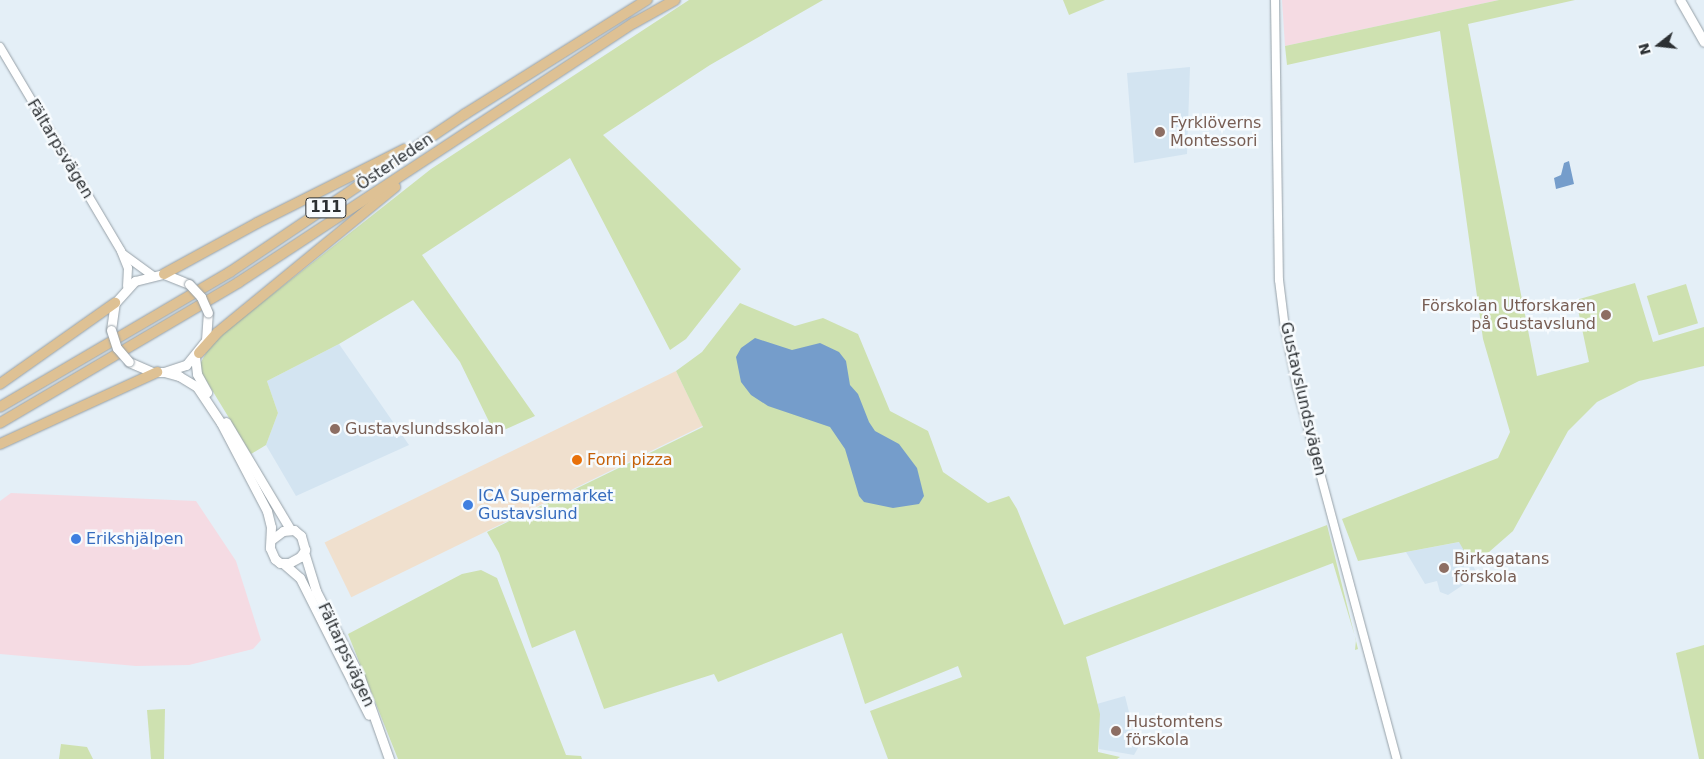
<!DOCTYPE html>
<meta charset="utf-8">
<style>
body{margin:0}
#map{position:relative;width:1704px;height:759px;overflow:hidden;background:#e4eff7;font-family:"DejaVu Sans",sans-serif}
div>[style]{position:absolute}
.commercial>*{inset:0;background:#f0e0ce;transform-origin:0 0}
.industrial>*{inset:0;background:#f5dbe3}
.built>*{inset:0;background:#d3e4f1}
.green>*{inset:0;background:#cee1b0;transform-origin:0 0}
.water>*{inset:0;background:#759dcb}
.roads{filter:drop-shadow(0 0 1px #97a1a8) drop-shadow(0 0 1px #97a1a8)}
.tertiary>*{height:8px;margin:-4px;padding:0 4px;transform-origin:4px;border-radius:4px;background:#fff}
.secondary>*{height:9px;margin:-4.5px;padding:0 4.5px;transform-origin:4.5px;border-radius:4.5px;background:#fff}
.primary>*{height:10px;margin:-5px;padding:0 5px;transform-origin:5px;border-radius:5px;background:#dec194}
.bridges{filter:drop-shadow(0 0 1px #97a1a8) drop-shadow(0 0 1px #97a1a8)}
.secondary-bridge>*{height:9px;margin:-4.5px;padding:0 4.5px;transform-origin:4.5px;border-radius:4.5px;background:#fff}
.dots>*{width:14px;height:14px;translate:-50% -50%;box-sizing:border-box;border:2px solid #f7fbfe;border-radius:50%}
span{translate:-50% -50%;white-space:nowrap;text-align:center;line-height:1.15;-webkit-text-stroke:5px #f7fbfe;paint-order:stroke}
.shield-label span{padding:1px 4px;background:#f7fbfe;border:1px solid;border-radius:4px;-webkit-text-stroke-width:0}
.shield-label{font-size:15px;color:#2c3033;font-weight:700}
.education-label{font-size:16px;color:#785e54}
.left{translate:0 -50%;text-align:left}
.right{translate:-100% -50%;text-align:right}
.street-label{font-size:16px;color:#2c3033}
.food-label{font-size:16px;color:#c56008}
.shop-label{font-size:16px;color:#366cbe}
.north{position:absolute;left:1634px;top:20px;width:50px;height:50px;-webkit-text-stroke:4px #f7fbfe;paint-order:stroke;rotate:254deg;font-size:14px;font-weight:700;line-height:20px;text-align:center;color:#2c3033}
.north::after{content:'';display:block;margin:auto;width:18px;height:22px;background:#2c3033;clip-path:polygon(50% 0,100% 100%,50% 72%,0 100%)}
</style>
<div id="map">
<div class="commercial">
<i style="left:676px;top:371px;width:61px;height:391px;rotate:64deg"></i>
</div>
<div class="industrial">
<i style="clip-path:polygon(1282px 0,1499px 0,1285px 46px)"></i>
<i style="clip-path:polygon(11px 493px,196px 501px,236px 561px,261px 640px,253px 649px,189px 665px,136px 666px,0 654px,0 501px)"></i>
</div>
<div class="built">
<i style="clip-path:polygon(1190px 67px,1187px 154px,1134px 163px,1127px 73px)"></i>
<i style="clip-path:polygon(339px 344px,409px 445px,296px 496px,266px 445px,278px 413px,267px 381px)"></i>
<i style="clip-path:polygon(1460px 542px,1478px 575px,1448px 595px,1440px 592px,1437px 581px,1425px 584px,1406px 552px)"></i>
<i style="clip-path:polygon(1125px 696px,1138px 748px,1134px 755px,1099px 749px,1097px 704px)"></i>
</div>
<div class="green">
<i style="clip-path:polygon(689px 0,823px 0,710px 65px,603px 135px,741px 269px,686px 339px,670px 350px,570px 158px,422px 255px,535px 416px,495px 434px,460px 362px,413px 300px,339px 344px,267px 381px,278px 413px,266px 445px,251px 454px,201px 372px,200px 364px,212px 342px,431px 169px)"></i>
<i style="clip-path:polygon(1063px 0,1105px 0,1069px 15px)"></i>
<i style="clip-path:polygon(1499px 0,1575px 0,1468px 24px,1537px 376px,1589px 362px,1576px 300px,1635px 283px,1653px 342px,1704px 327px,1704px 366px,1639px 381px,1597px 402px,1568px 431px,1513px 531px,1473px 566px,1459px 542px,1358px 561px,1342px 519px,1498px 458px,1510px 432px,1483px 339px,1440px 31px,1287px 65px,1285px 46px)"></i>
<i style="left:1686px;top:284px;width:41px;height:41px;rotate:73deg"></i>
<i style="clip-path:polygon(740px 303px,795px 326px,823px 318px,858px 334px,890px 411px,928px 431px,943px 472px,988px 503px,1009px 496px,1017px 509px,1064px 625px,1327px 525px,1358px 649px,1355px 650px,1356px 640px,1333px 563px,1086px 657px,1100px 714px,1098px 752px,1120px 757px,1117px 759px,888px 759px,870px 711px,962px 677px,958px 666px,865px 704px,842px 633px,718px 682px,714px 674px,604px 709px,575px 630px,532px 648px,499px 553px,487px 532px,703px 427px,676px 371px,702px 352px)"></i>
<i style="clip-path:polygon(481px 570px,497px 578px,566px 755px,581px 756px,582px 759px,398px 759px,348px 634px,462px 574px)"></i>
<i style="clip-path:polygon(1704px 645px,1704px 759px,1699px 759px,1676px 653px)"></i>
<i style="clip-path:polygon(165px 709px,164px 759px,151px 759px,147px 710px)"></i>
<i style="clip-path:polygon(61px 744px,87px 747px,93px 759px,59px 759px)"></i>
</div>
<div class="water">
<i style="clip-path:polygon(1569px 161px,1574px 184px,1556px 189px,1554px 178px,1561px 175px,1564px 163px)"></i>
<i style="clip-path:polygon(755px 338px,792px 350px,820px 343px,839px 352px,846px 361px,850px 385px,858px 394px,869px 422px,875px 431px,899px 444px,917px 468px,924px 496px,919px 504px,893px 508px,864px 502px,859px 496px,845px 449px,830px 427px,768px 406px,751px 395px,741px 382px,736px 357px,741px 348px)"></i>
</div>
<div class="roads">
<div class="tertiary">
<i style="left:1275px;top:0;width:280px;rotate:89.2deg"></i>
<i style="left:1279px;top:280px;width:48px;rotate:82.9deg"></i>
<i style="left:1285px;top:328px;width:60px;rotate:78.5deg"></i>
<i style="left:1297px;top:387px;width:385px;rotate:75deg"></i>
<i style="left:0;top:47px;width:237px;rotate:59.3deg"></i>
<i style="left:121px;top:251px;width:18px;rotate:68deg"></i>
<i style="left:128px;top:268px;width:18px;rotate:93deg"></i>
<i style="left:123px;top:254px;width:36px;rotate:36deg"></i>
</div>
<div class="secondary">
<i style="left:1680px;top:0;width:48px;rotate:60.3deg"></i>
<i style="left:111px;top:330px;width:27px;rotate:-82deg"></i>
<i style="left:115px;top:303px;width:30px;rotate:-48deg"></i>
<i style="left:135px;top:281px;width:30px;rotate:-14deg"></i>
<i style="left:164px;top:274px;width:27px;rotate:22deg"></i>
<i style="left:195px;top:357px;width:17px;rotate:83deg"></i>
<i style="left:197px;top:374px;width:21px;rotate:61deg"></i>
<i style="left:129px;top:362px;width:25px;rotate:23deg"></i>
<i style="left:152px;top:372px;width:12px"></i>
<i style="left:164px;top:372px;width:23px;rotate:-18deg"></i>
<i style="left:186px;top:365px;width:32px;rotate:-51deg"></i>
<i style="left:206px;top:340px;width:27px;rotate:-86deg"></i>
<i style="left:164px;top:372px;width:16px;rotate:15deg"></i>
<i style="left:179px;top:376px;width:21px;rotate:31deg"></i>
<i style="left:197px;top:387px;width:43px;rotate:56.3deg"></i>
<i style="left:221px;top:423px;width:99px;rotate:62.4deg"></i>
<i style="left:267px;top:511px;width:16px;rotate:76deg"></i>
<i style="left:271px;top:527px;width:21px;rotate:93deg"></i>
<i style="left:270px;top:548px;width:12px;rotate:66deg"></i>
<i style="left:275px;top:559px;width:6px;rotate:39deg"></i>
<i style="left:280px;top:563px;width:9px"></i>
<i style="left:289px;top:563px;width:13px;rotate:-29deg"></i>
<i style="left:300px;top:557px;width:9px;rotate:-54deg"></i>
<i style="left:305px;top:550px;width:15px;rotate:-106deg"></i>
<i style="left:301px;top:536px;width:9px;rotate:-139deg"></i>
<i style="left:294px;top:530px;width:11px;rotate:175deg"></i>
<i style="left:283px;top:531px;width:15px;rotate:143deg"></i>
<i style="left:226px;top:422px;width:125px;rotate:59.1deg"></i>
<i style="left:304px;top:552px;width:41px;rotate:72.9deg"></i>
<i style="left:316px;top:591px;width:97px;rotate:62.9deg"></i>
<i style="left:360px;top:677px;width:87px;rotate:70.5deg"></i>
<i style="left:284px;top:564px;width:21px;rotate:41deg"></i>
<i style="left:300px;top:578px;width:153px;rotate:63.3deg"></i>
</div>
<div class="primary">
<i style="left:164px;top:274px;width:106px;rotate:-28.7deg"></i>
<i style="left:257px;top:223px;width:165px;rotate:-26.6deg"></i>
<i style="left:199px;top:353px;width:28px;rotate:-48deg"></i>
<i style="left:218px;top:332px;width:229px;rotate:-39.3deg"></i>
<i style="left:0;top:384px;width:141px;rotate:-35.2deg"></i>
<i style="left:0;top:407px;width:267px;rotate:-30.4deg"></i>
<i style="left:230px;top:272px;width:283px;rotate:-33.9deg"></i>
<i style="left:465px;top:114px;width:215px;rotate:-32.1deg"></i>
<i style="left:0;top:423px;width:277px;rotate:-30.5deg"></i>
<i style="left:239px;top:282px;width:472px;rotate:-33.3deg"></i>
<i style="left:634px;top:23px;width:47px;rotate:-29.3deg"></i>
<i style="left:0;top:444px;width:173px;rotate:-24.6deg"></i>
</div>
</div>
<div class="bridges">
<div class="secondary-bridge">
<i style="left:189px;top:284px;width:18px;rotate:47deg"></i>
<i style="left:201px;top:297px;width:17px;rotate:66deg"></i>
<i style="left:111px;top:330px;width:19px;rotate:72deg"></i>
<i style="left:117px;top:348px;width:18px;rotate:49deg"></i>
</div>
</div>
<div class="dots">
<i style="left:1160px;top:132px;background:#8d6e63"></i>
<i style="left:1606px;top:315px;background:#8d6e63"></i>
<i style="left:335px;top:429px;background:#8d6e63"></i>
<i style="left:577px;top:460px;background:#e8710a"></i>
<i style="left:468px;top:505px;background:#3f7fe0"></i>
<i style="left:76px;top:539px;background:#3f7fe0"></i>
<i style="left:1444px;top:568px;background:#8d6e63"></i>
<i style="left:1116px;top:731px;background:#8d6e63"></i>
</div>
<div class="shield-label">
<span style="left:326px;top:208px">111</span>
</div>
<div class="education-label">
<span class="left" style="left:1170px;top:132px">Fyrklöverns<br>Montessori</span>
<span class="right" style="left:1596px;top:315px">Förskolan Utforskaren<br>på Gustavslund</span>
<span class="left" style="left:345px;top:429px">Gustavslundsskolan</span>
<span class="left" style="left:1454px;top:568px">Birkagatans<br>förskola</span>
<span class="left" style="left:1126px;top:731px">Hustomtens<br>förskola</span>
</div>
<div class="street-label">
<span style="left:60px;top:149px;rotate:59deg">Fältarpsvägen</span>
<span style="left:395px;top:162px;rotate:-34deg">Österleden</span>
<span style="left:1303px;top:399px;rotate:77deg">Gustavslundsvägen</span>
<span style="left:346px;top:655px;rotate:65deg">Fältarpsvägen</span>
</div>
<div class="food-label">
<span class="left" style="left:587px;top:460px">Forni pizza</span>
</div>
<div class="shop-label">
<span class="left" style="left:478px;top:505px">ICA Supermarket<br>Gustavslund</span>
<span class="left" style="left:86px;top:539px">Erikshjälpen</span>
</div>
<div class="north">N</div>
</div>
